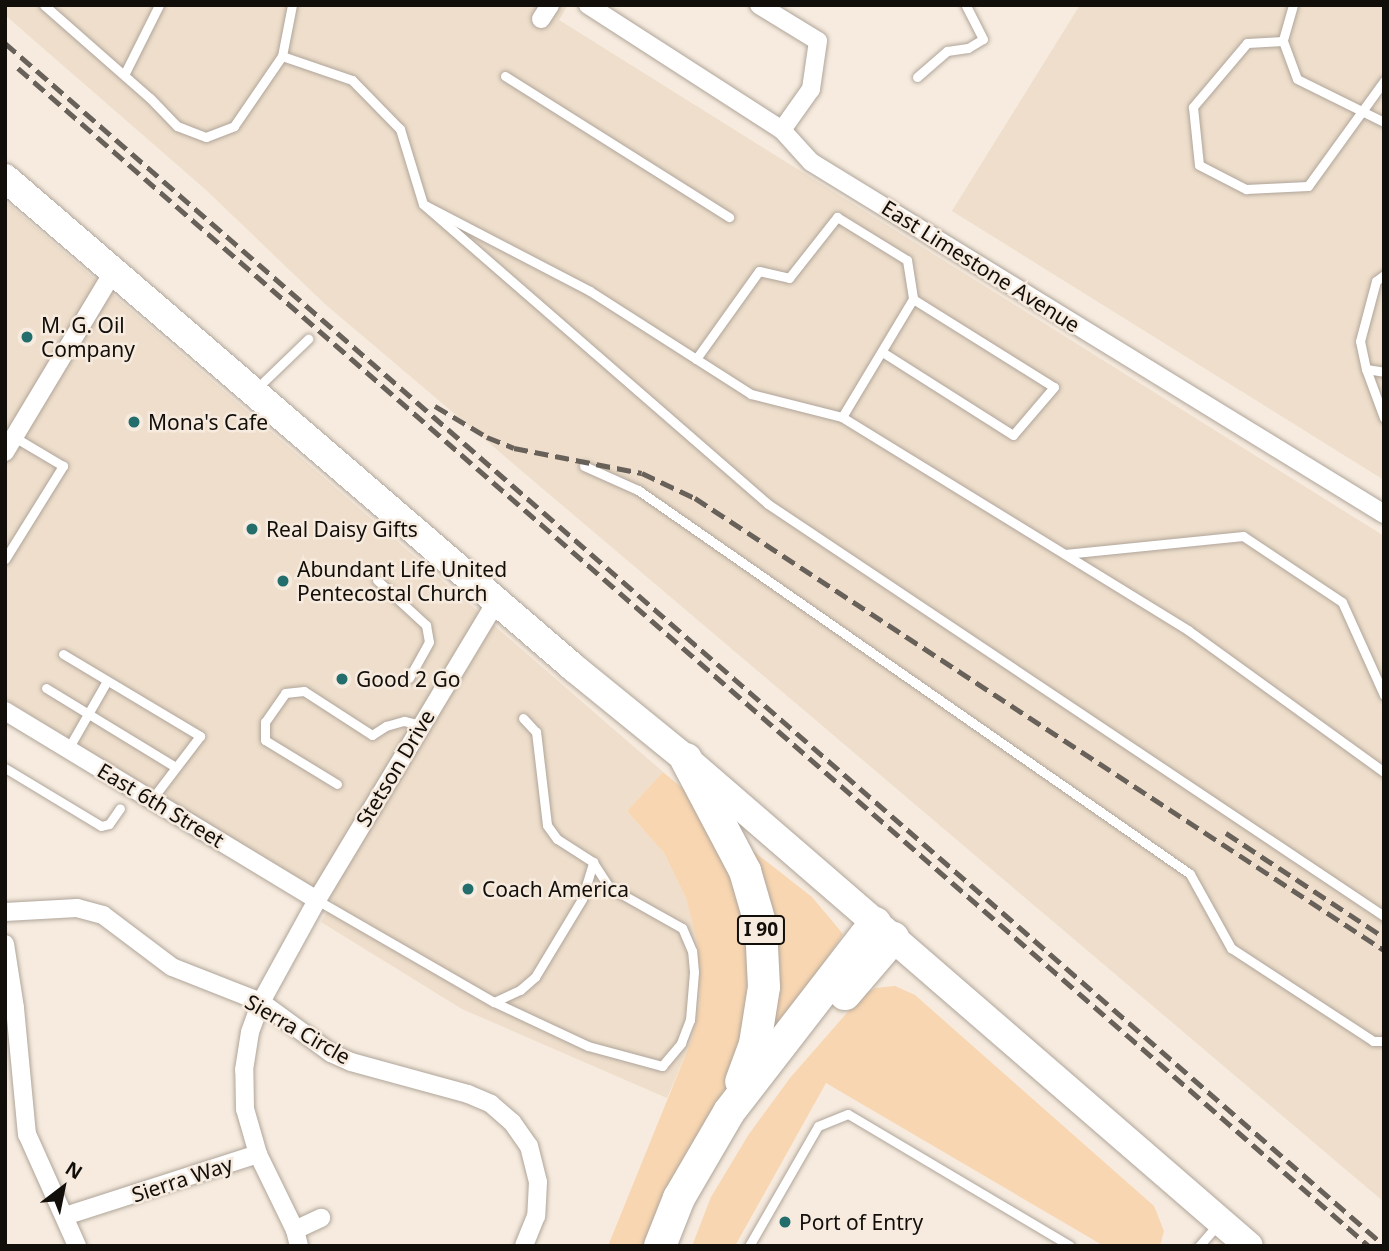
<!DOCTYPE html>
<style>
body{margin:0}
#map{position:relative;width:1389px;height:1251px;overflow:hidden;background:#f6ebde;font-family:"Noto Sans",sans-serif}
div>[style]{position:absolute}
.built>*{inset:0;background:#eedecb}
.green>*{inset:0;background:#f8d6b1}
.roads{filter:drop-shadow(0 0 2px #b0a59a) drop-shadow(0 0 2px #b0a59a)}
.service>*{height:9px;margin:-4.5px;padding:0 4.5px;transform-origin:4.5px;border-radius:4.5px;background:#fff}
.minor>*{height:18px;margin:-9px;padding:0 9px;transform-origin:9px;border-radius:9px;background:#fff}
.primary>*{height:28px;margin:-14px;padding:0 14px;transform-origin:14px;border-radius:14px;background:#fff}
.motorway>*{height:32px;margin:-16px;padding:0 16px;transform-origin:16px;border-radius:16px;background:#fff}
.rail>*{height:4.5px;margin-top:-2.25px;transform-origin:0;background:repeating-linear-gradient(90deg,#68615a 0 14px,transparent 0 21px)}
.dots>*{width:19px;height:19px;translate:-50% -50%;box-sizing:border-box;border:4px solid #f6ebde;border-radius:50%}
span{translate:-50% -50%;white-space:nowrap;text-align:center;line-height:1.15;-webkit-text-stroke:5px #f6ebde;paint-order:stroke}
.shield-label span{padding:2px 5px;background:#f6ebde;border:2px solid;border-radius:5px;-webkit-text-stroke-width:0}
.shield-label{font-size:19px;color:#120e0a;font-weight:700}
.street-label{font-size:21px;color:#120e0a}
.poi-label{font-size:21px;color:#120e0a}
.left{translate:0 -50%;text-align:left}
.frame{position:absolute;inset:0;border:7px solid #120e0a;pointer-events:none}
.north{position:absolute;left:28px;top:1153px;width:70px;height:70px;-webkit-text-stroke:5px #f6ebde;paint-order:stroke;rotate:32deg;font-size:19px;font-weight:700;line-height:28px;text-align:center;color:#120e0a}
.north::after{content:'';display:block;margin:auto;width:24px;height:32px;background:#120e0a;clip-path:polygon(50% 0,100% 100%,50% 72%,0 100%)}
</style>
<div id="map">
<div class="built">
<i style="clip-path:polygon(5px 5px,568px 5px,559px 20px,1384px 536px,1384px 1202px,325px 304px,205px 189px,5px 15px)"></i>
<i style="clip-path:polygon(1080px 5px,1384px 5px,1384px 480px,952px 211px)"></i>
<i style="clip-path:polygon(5px 201px,663px 772px,627px 811px,664px 853px,686px 898px,697px 941px,700px 1002px,692px 1039px,667px 1098px,462px 1009px,321px 922px,334px 901px,5px 699px)"></i>
</div>
<div class="green">
<i style="clip-path:polygon(663px 772px,687px 792px,736px 874px,757px 987px,733px 1087px,651px 1246px,608px 1246px,692px 1039px,700px 1002px,697px 941px,686px 898px,664px 853px,627px 811px)"></i>
<i style="clip-path:polygon(748px 847px,812px 897px,843px 934px,758px 1063px)"></i>
<i style="clip-path:polygon(895px 986px,915px 995px,1154px 1206px,1164px 1231px,1160px 1246px,1104px 1246px,826px 1083px,735px 1246px,692px 1246px,711px 1197px,749px 1134px,790px 1078px,859px 999px,875px 988px)"></i>
</div>
<div class="roads">
<div class="service">
<i style="left:44px;top:5px;width:141px;rotate:41.3deg"></i>
<i style="left:150px;top:98px;width:39px;rotate:46deg"></i>
<i style="left:177px;top:126px;width:31px;rotate:21deg"></i>
<i style="left:206px;top:137px;width:30px;rotate:-21deg"></i>
<i style="left:234px;top:126px;width:85px;rotate:-55.6deg"></i>
<i style="left:282px;top:56px;width:52px;rotate:-78.9deg"></i>
<i style="left:1293px;top:5px;width:37px;rotate:106deg"></i>
<i style="left:1283px;top:41px;width:40px;rotate:69.8deg"></i>
<i style="left:1297px;top:79px;width:97px;rotate:26.3deg"></i>
<i style="left:1283px;top:41px;width:36px;rotate:177deg"></i>
<i style="left:1247px;top:43px;width:84px;rotate:130.2deg"></i>
<i style="left:1193px;top:107px;width:58px;rotate:84.1deg"></i>
<i style="left:1199px;top:165px;width:53px;rotate:27.1deg"></i>
<i style="left:1246px;top:189px;width:62px;rotate:-2.8deg"></i>
<i style="left:1308px;top:186px;width:130px;rotate:-54.1deg"></i>
<i style="left:282px;top:56px;width:74px;rotate:18.9deg"></i>
<i style="left:352px;top:80px;width:69px;rotate:45.6deg"></i>
<i style="left:400px;top:129px;width:78px;rotate:73deg"></i>
<i style="left:124px;top:75px;width:78px;rotate:-63.4deg"></i>
<i style="left:505px;top:76px;width:265px;rotate:32.2deg"></i>
<i style="left:917px;top:77px;width:40px;rotate:-41deg"></i>
<i style="left:947px;top:51px;width:21px;rotate:-8deg"></i>
<i style="left:968px;top:48px;width:17px;rotate:-31deg"></i>
<i style="left:983px;top:39px;width:38px;rotate:-117deg"></i>
<i style="left:1384px;top:275px;width:10px;rotate:143deg"></i>
<i style="left:1376px;top:281px;width:62px;rotate:104.9deg"></i>
<i style="left:1360px;top:341px;width:29px;rotate:78deg"></i>
<i style="left:1366px;top:369px;width:52px;rotate:69.8deg"></i>
<i style="left:696px;top:359px;width:108px;rotate:-54.4deg"></i>
<i style="left:759px;top:271px;width:31px;rotate:13deg"></i>
<i style="left:789px;top:278px;width:78px;rotate:-51.8deg"></i>
<i style="left:837px;top:217px;width:82px;rotate:31.6deg"></i>
<i style="left:907px;top:260px;width:39px;rotate:81deg"></i>
<i style="left:1366px;top:369px;width:18px;rotate:9deg"></i>
<i style="left:255px;top:390px;width:74px;rotate:-43.9deg"></i>
<i style="left:842px;top:417px;width:138px;rotate:-59deg"></i>
<i style="left:913px;top:299px;width:166px;rotate:32deg"></i>
<i style="left:1054px;top:387px;width:63px;rotate:130.5deg"></i>
<i style="left:1013px;top:435px;width:153px;rotate:-147.6deg"></i>
<i style="left:584px;top:466px;width:59px;rotate:24deg"></i>
<i style="left:638px;top:490px;width:672px;rotate:34.82deg"></i>
<i style="left:1190px;top:874px;width:85px;rotate:61deg"></i>
<i style="left:1231px;top:948px;width:170px;rotate:33.2deg"></i>
<i style="left:1373px;top:1041px;width:11px"></i>
<i style="left:1065px;top:554px;width:179px;rotate:-5.8deg"></i>
<i style="left:1243px;top:536px;width:119px;rotate:33.7deg"></i>
<i style="left:1342px;top:602px;width:102px;rotate:65.7deg"></i>
<i style="left:5px;top:559px;width:110px;rotate:-58.1deg"></i>
<i style="left:63px;top:466px;width:57px;rotate:-149.4deg"></i>
<i style="left:377px;top:580px;width:67px;rotate:42.6deg"></i>
<i style="left:426px;top:625px;width:17px;rotate:80deg"></i>
<i style="left:429px;top:642px;width:41px;rotate:119.1deg"></i>
<i style="left:63px;top:654px;width:160px;rotate:30.9deg"></i>
<i style="left:200px;top:736px;width:79px;rotate:127.3deg"></i>
<i style="left:46px;top:688px;width:150px;rotate:31.4deg"></i>
<i style="left:68px;top:749px;width:78px;rotate:-60.2deg"></i>
<i style="left:5px;top:768px;width:112px;rotate:31.1deg"></i>
<i style="left:101px;top:826px;width:8px;rotate:-14deg"></i>
<i style="left:109px;top:824px;width:19px;rotate:-55deg"></i>
<i style="left:1384px;top:772px;width:242px;rotate:-144.1deg"></i>
<i style="left:1188px;top:630px;width:406px;rotate:-148.4deg"></i>
<i style="left:842px;top:417px;width:94px;rotate:-165.8deg"></i>
<i style="left:751px;top:394px;width:191px;rotate:-147.4deg"></i>
<i style="left:590px;top:291px;width:188px;rotate:-152.5deg"></i>
<i style="left:423px;top:204px;width:457px;rotate:41deg"></i>
<i style="left:768px;top:504px;width:741px;rotate:33.78deg"></i>
<i style="left:337px;top:784px;width:84px;rotate:-148.6deg"></i>
<i style="left:265px;top:740px;width:18px;rotate:-90deg"></i>
<i style="left:265px;top:722px;width:35px;rotate:-55deg"></i>
<i style="left:285px;top:693px;width:19px;rotate:-6deg"></i>
<i style="left:304px;top:691px;width:81px;rotate:32.9deg"></i>
<i style="left:372px;top:735px;width:17px;rotate:-33deg"></i>
<i style="left:386px;top:726px;width:19px;rotate:-16deg"></i>
<i style="left:404px;top:721px;width:17px;rotate:13deg"></i>
<i style="left:317px;top:900px;width:204px;rotate:30deg"></i>
<i style="left:494px;top:1002px;width:104px;rotate:25.1deg"></i>
<i style="left:588px;top:1046px;width:77px;rotate:15.1deg"></i>
<i style="left:662px;top:1066px;width:30px;rotate:-50deg"></i>
<i style="left:681px;top:1043px;width:25px;rotate:-69deg"></i>
<i style="left:690px;top:1020px;width:48px;rotate:-85.2deg"></i>
<i style="left:694px;top:972px;width:21px;rotate:-95deg"></i>
<i style="left:692px;top:951px;width:25px;rotate:-113deg"></i>
<i style="left:682px;top:928px;width:84px;rotate:-150.7deg"></i>
<i style="left:609px;top:887px;width:30px;rotate:-123deg"></i>
<i style="left:494px;top:1002px;width:29px;rotate:-25deg"></i>
<i style="left:520px;top:990px;width:20px;rotate:-41deg"></i>
<i style="left:535px;top:977px;width:91px;rotate:-58.9deg"></i>
<i style="left:582px;top:899px;width:39px;rotate:-73deg"></i>
<i style="left:593px;top:862px;width:43px;rotate:-147.4deg"></i>
<i style="left:557px;top:839px;width:17px;rotate:-126deg"></i>
<i style="left:547px;top:825px;width:94px;rotate:-96.7deg"></i>
<i style="left:536px;top:732px;width:19px;rotate:-133deg"></i>
<i style="left:749px;top:1246px;width:138px;rotate:-60.1deg"></i>
<i style="left:818px;top:1126px;width:32px;rotate:-22deg"></i>
<i style="left:848px;top:1114px;width:258px;rotate:30.7deg"></i>
<i style="left:1199px;top:1246px;width:30px;rotate:-49deg"></i>
</div>
<div class="minor">
<i style="left:588px;top:5px;width:231px;rotate:32.8deg"></i>
<i style="left:782px;top:130px;width:43px;rotate:47.8deg"></i>
<i style="left:811px;top:162px;width:672px;rotate:31.56deg"></i>
<i style="left:759px;top:5px;width:69px;rotate:31.4deg"></i>
<i style="left:818px;top:41px;width:49px;rotate:98.3deg"></i>
<i style="left:811px;top:89px;width:50px;rotate:125.3deg"></i>
<i style="left:541px;top:19px;width:17px;rotate:-57deg"></i>
<i style="left:5px;top:452px;width:210px;rotate:-59deg"></i>
<i style="left:5px;top:711px;width:365px;rotate:31.2deg"></i>
<i style="left:5px;top:912px;width:72px;rotate:-3.2deg"></i>
<i style="left:77px;top:908px;width:27px;rotate:15deg"></i>
<i style="left:103px;top:915px;width:86px;rotate:37deg"></i>
<i style="left:172px;top:967px;width:96px;rotate:21.5deg"></i>
<i style="left:261px;top:1002px;width:87px;rotate:36.1deg"></i>
<i style="left:331px;top:1053px;width:22px;rotate:24deg"></i>
<i style="left:351px;top:1062px;width:121px;rotate:15.3deg"></i>
<i style="left:468px;top:1094px;width:25px;rotate:23deg"></i>
<i style="left:491px;top:1104px;width:28px;rotate:41deg"></i>
<i style="left:512px;top:1122px;width:29px;rotate:55deg"></i>
<i style="left:529px;top:1146px;width:37px;rotate:76deg"></i>
<i style="left:538px;top:1182px;width:34px;rotate:93deg"></i>
<i style="left:536px;top:1216px;width:32px;rotate:112deg"></i>
<i style="left:5px;top:944px;width:65px;rotate:81.1deg"></i>
<i style="left:15px;top:1008px;width:127px;rotate:84.6deg"></i>
<i style="left:27px;top:1134px;width:123px;rotate:65.9deg"></i>
<i style="left:65px;top:1216px;width:203px;rotate:-17.8deg"></i>
<i style="left:295px;top:1230px;width:29px;rotate:-25deg"></i>
<i style="left:299px;top:1246px;width:16px;rotate:-104deg"></i>
<i style="left:295px;top:1230px;width:85px;rotate:-116deg"></i>
<i style="left:258px;top:1154px;width:47px;rotate:-106.1deg"></i>
<i style="left:245px;top:1109px;width:39px;rotate:-91deg"></i>
<i style="left:244px;top:1070px;width:38px;rotate:-81deg"></i>
<i style="left:250px;top:1032px;width:32px;rotate:-70deg"></i>
<i style="left:261px;top:1002px;width:116px;rotate:-61.2deg"></i>
<i style="left:317px;top:900px;width:349px;rotate:-59deg"></i>
</div>
<div class="primary">
<i style="left:5px;top:178px;width:751px;rotate:40.73deg"></i>
<i style="left:574px;top:668px;width:144px;rotate:39.1deg"></i>
<i style="left:686px;top:759px;width:744px;rotate:40.86deg"></i>
</div>
<div class="motorway">
<i style="left:686px;top:759px;width:127px;rotate:62.2deg"></i>
<i style="left:745px;top:871px;width:57px;rotate:73.8deg"></i>
<i style="left:761px;top:926px;width:61px;rotate:87.2deg"></i>
<i style="left:764px;top:987px;width:58px;rotate:99deg"></i>
<i style="left:755px;top:1044px;width:40px;rotate:110.2deg"></i>
<i style="left:845px;top:994px;width:74px;rotate:-49.4deg"></i>
<i style="left:660px;top:1246px;width:52px;rotate:-68.4deg"></i>
<i style="left:679px;top:1198px;width:99px;rotate:-59.8deg"></i>
<i style="left:729px;top:1112px;width:239px;rotate:-52.3deg"></i>
</div>
</div>
<div class="rail">
<i style="left:5px;top:43px;width:1829px;rotate:41.08deg"></i>
<i style="left:18px;top:68px;width:1792px;rotate:41.09deg"></i>
<i style="left:435px;top:406px;width:61px;rotate:30.8deg"></i>
<i style="left:487px;top:437px;width:29px;rotate:22deg"></i>
<i style="left:514px;top:448px;width:130px;rotate:11.1deg"></i>
<i style="left:642px;top:473px;width:59px;rotate:25.3deg"></i>
<i style="left:695px;top:498px;width:824px;rotate:33.27deg"></i>
<i style="left:1226px;top:833px;width:189px;rotate:33.4deg"></i>
</div>
<div class="dots">
<i style="left:27px;top:337px;background:#236e6c"></i>
<i style="left:134px;top:422px;background:#236e6c"></i>
<i style="left:252px;top:529px;background:#236e6c"></i>
<i style="left:283px;top:581px;background:#236e6c"></i>
<i style="left:342px;top:679px;background:#236e6c"></i>
<i style="left:468px;top:889px;background:#236e6c"></i>
<i style="left:785px;top:1222px;background:#236e6c"></i>
</div>
<div class="shield-label">
<span style="left:761px;top:930px">I 90</span>
</div>
<div class="street-label">
<span style="left:981px;top:266px;rotate:32deg">East Limestone Avenue</span>
<span style="left:395px;top:768px;rotate:-59deg">Stetson Drive</span>
<span style="left:161px;top:805px;rotate:31deg">East 6th Street</span>
<span style="left:298px;top:1029px;rotate:30deg">Sierra Circle</span>
<span style="left:182px;top:1179px;rotate:-18deg">Sierra Way</span>
</div>
<div class="poi-label">
<span class="left" style="left:41px;top:337px">M. G. Oil<br>Company</span>
<span class="left" style="left:148px;top:422px">Mona's Cafe</span>
<span class="left" style="left:266px;top:529px">Real Daisy Gifts</span>
<span class="left" style="left:297px;top:581px">Abundant Life United<br>Pentecostal Church</span>
<span class="left" style="left:356px;top:679px">Good 2 Go</span>
<span class="left" style="left:482px;top:889px">Coach America</span>
<span class="left" style="left:799px;top:1222px">Port of Entry</span>
</div>
<div class="frame"></div>
<div class="north">N</div>
</div>
